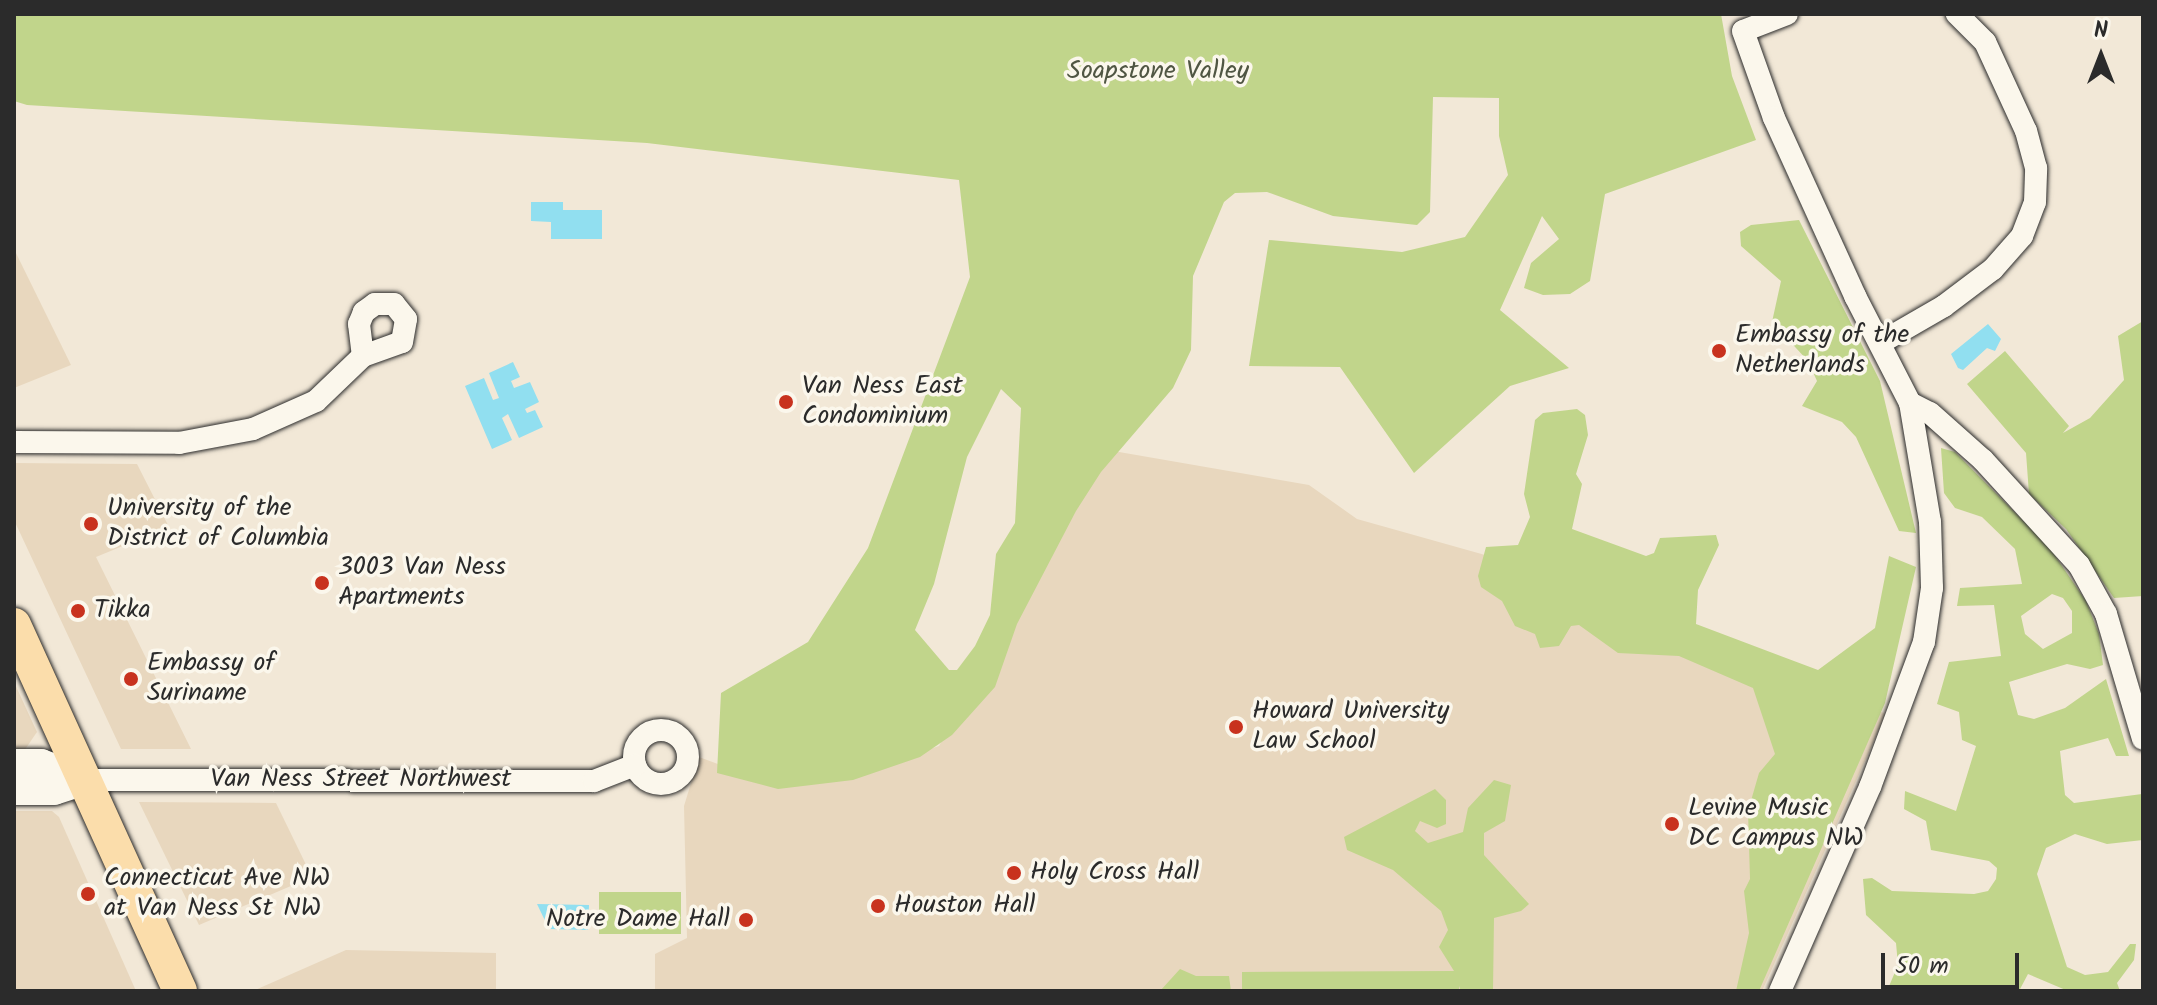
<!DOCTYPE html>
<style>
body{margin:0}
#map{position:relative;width:2157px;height:1005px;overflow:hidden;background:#f2e8d7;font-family:Kalam,sans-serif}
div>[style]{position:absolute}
.built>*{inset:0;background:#e8d7be}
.green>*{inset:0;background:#c1d58b;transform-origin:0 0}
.water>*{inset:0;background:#91dff0}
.roads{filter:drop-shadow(0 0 2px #2b2b2b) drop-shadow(0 0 2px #2b2b2b)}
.street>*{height:22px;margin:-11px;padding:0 11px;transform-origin:11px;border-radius:11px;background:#fbf7ec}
.street>.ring{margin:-11px;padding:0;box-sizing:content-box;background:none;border:22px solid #fbf7ec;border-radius:50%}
.secondary>*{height:30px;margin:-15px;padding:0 15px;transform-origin:15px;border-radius:15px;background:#fbf7ec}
.primary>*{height:34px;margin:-17px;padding:0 17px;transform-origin:17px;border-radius:17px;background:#fbddab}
.dots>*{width:22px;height:22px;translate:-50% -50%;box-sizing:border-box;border:4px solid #fbf7ec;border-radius:50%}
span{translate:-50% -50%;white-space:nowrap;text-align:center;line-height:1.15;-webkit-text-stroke:7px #fbf7ec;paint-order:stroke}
.park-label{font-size:26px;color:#505643}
.poi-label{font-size:26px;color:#2b2b2b}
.left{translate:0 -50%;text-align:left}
.right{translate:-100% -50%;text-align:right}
.street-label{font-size:26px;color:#2b2b2b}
.frame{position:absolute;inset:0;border:16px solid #2b2b2b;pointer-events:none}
.north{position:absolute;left:2061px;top:16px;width:80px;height:80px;-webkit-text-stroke:6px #fbf7ec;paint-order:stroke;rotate:0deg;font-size:22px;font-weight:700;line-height:32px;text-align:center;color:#2b2b2b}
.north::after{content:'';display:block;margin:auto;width:28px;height:36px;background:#2b2b2b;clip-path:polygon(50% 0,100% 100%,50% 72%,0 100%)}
.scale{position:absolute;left:1881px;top:953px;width:138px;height:36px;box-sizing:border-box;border:4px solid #2b2b2b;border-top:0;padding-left:10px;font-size:24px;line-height:28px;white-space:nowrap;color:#2b2b2b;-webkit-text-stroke:6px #fbf7ec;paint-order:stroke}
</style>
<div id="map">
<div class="built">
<i style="clip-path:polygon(14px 249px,71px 365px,14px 388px)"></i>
<i style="clip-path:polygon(1096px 448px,1309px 485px,1357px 519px,1546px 572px,1886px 714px,1762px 991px,655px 991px,655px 954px,687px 938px,684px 806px,699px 757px,734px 770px,898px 760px,939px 746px)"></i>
<i style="clip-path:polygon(14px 463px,137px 464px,169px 527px,96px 557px,191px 749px,121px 749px,14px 520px)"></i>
<i style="clip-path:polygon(14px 682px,37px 732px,24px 751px,14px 751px)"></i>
<i style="clip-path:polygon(139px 802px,276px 803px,312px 877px,199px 925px)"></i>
<i style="clip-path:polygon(14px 811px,52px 811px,59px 817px,136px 991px,14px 991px)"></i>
<i style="clip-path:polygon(346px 950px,496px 953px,496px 991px,253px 991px)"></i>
</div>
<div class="green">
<i style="clip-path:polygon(evenodd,14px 14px,1721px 14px,1732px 76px,1756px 140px,1605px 194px,1590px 281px,1570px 294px,1543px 295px,1524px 288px,1531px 263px,1559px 239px,1542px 216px,1500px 310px,1569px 368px,1510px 386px,1414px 473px,1340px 367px,1249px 366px,1269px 240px,1402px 252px,1465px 237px,1508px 175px,1499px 136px,1499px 98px,1433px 97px,1430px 212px,1417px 225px,1333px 216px,1267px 192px,1235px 193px,1224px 202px,1193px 276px,1191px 350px,1173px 388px,1101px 472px,1076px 511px,1017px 624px,995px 687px,952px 735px,920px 757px,853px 780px,778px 789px,717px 773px,721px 693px,808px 642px,868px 548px,970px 277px,959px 180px,647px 143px,27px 105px,14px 101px,14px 14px,1001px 389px,1021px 408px,1015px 523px,996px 554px,990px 615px,975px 646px,957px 670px,949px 670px,915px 630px,934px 584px,967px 457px,1001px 389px)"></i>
<i style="clip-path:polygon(1799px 220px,1880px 381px,1916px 533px,1899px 531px,1856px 437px,1842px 422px,1802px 406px,1817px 381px,1808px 361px,1772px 322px,1781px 281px,1741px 246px,1740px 232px,1751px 225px)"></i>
<i style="clip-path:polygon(2143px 321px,2143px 596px,2114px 598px,2066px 529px,2029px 494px,2026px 453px,1967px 384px,2005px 351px,2069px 426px,2063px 433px,2090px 418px,2124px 380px,2118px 336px)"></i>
<i style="clip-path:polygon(1577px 409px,1585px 415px,1588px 435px,1576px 474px,1582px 484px,1572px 529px,1646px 556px,1654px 553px,1660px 538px,1716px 535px,1719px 545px,1698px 590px,1696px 624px,1818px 670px,1875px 628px,1889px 556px,1916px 567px,1885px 703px,1759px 991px,1736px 991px,1749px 933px,1744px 891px,1750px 879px,1748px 811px,1759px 773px,1775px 754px,1753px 688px,1679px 656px,1618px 653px,1579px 625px,1571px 626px,1559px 646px,1540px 648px,1535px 634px,1515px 626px,1502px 601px,1481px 587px,1478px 576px,1486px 547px,1518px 545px,1530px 517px,1524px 494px,1535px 420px,1543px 413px)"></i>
<i style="clip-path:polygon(evenodd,1941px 448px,1955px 452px,2049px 547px,2086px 601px,2099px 634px,2103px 665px,2090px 669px,2067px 664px,2009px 682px,2018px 715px,2034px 719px,2065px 708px,2106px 679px,2129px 756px,2116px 756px,2108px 738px,2060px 751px,2065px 795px,2074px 803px,2142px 794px,2143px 840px,2107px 844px,2075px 834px,2046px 848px,2037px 874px,2067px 967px,2085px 975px,2108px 972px,2130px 944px,2136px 944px,2134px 960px,2117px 983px,2120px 991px,2068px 991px,2028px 974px,2019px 991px,1887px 991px,1898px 965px,1896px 943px,1866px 915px,1863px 879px,1872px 878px,1892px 891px,1974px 894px,1988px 891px,1996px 879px,1997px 868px,1989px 861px,1931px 850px,1926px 821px,1904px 809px,1905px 791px,1956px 811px,1976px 746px,1962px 740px,1959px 712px,1937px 704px,1949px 662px,2001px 656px,1994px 605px,1957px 606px,1960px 588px,2022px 584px,2015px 549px,1982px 517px,1955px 508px,1944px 493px,1941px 448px,2052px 594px,2063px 598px,2072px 611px,2072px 633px,2043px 649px,2025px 634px,2021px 616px,2052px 594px)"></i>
<i style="clip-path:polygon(1494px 780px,1511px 785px,1505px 821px,1484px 833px,1484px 855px,1529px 904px,1521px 911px,1494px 918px,1493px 991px,1461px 991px,1459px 986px,1459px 991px,1242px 991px,1242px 972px,1454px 971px,1439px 947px,1448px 930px,1441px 911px,1393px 870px,1347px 850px,1344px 837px,1435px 789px,1446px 800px,1446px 824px,1437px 828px,1420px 821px,1415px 831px,1428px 843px,1463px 832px,1468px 808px)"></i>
<i style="left:599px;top:892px;width:82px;height:42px"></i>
<i style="clip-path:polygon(1180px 969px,1196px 976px,1229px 976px,1231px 991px,1160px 991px)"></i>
</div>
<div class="water">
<i style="clip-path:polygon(531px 202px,563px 202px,563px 210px,602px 210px,602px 239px,551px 239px,551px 222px,531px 221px)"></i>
<i style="clip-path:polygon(1988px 324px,2001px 339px,1995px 351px,1987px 348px,1963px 370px,1958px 368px,1951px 354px)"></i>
<i style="clip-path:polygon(513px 362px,520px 377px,511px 381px,514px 388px,530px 382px,539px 402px,525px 409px,527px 413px,535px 410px,543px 427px,519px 438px,508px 414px,502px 418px,512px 440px,492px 449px,465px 386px,484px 378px,493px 400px,499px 398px,489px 373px)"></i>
<i style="clip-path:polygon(537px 904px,589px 905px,588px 930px,549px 929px)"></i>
</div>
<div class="roads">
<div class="street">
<i style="left:1787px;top:14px;width:47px;rotate:158.9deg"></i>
<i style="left:1743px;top:31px;width:92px;rotate:70.4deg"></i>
<i style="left:1774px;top:118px;width:196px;rotate:65.5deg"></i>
<i style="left:1855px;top:296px;width:120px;rotate:62.8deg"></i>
<i style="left:1910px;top:403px;width:22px;rotate:27deg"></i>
<i style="left:1930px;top:413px;width:71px;rotate:41.6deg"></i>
<i style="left:1983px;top:460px;width:142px;rotate:47.6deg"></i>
<i style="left:2079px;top:565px;width:56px;rotate:61.1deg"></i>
<i style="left:2106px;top:614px;width:130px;rotate:73.5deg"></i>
<i style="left:1880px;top:343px;width:74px;rotate:-30deg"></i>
<i style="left:1944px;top:306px;width:61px;rotate:-37.1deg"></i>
<i style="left:1993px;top:269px;width:44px;rotate:-48.7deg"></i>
<i style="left:2022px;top:236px;width:36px;rotate:-69deg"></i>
<i style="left:2035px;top:202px;width:34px;rotate:-88deg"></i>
<i style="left:2036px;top:168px;width:38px;rotate:-105deg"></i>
<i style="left:2026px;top:131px;width:98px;rotate:-114.7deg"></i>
<i style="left:1985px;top:42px;width:40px;rotate:-135deg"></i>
<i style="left:14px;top:442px;width:165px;rotate:0.3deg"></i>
<i style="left:179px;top:443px;width:75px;rotate:-10.7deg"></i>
<i style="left:253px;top:429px;width:69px;rotate:-24deg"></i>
<i style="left:316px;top:401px;width:65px;rotate:-43.8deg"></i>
<i style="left:363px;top:356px;width:41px;rotate:-19.7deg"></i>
<i style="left:402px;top:342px;width:23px;rotate:-80deg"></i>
<i style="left:406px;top:319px;width:19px;rotate:-129deg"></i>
<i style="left:394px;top:304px;width:19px;rotate:180deg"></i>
<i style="left:375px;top:304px;width:14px;rotate:144deg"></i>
<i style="left:364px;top:312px;width:13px;rotate:113deg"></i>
<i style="left:359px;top:324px;width:32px;rotate:83deg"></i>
<i class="ring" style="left:634px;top:730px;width:32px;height:32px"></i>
<i style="left:85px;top:780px;width:509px;rotate:0.11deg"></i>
<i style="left:594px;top:781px;width:44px;rotate:-21.3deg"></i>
<i style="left:1780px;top:991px;width:223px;rotate:-66.2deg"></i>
<i style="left:1870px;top:787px;width:155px;rotate:-69.6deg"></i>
<i style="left:1924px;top:642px;width:55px;rotate:-81.6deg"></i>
<i style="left:1932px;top:588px;width:66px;rotate:-91.7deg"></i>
<i style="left:1930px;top:522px;width:121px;rotate:-99.5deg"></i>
</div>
<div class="secondary">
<i style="left:14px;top:764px;width:27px"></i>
<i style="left:41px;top:764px;width:47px;rotate:20deg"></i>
<i style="left:14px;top:790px;width:40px"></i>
<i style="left:54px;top:790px;width:33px;rotate:-18deg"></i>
</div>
<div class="primary">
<i style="left:14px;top:625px;width:402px;rotate:65.6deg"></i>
</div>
</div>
<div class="dots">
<i style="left:1719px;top:351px;background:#c8321e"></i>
<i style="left:786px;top:402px;background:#c8321e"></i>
<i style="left:91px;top:524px;background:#c8321e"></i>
<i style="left:322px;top:583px;background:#c8321e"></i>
<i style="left:78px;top:611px;background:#c8321e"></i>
<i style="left:131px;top:679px;background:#c8321e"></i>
<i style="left:1236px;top:727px;background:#c8321e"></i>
<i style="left:1672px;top:824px;background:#c8321e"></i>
<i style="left:1014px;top:873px;background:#c8321e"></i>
<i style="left:88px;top:894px;background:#c8321e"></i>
<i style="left:878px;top:906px;background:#c8321e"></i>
<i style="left:746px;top:920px;background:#c8321e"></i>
</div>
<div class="park-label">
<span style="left:1158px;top:72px">Soapstone Valley</span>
</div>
<div class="poi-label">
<span class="left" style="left:1735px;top:351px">Embassy of the<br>Netherlands</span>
<span class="left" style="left:802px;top:402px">Van Ness East<br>Condominium</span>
<span class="left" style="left:107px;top:524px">University of the<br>District of Columbia</span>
<span class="left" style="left:338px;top:583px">3003 Van Ness<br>Apartments</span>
<span class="left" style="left:94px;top:611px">Tikka</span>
<span class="left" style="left:147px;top:679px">Embassy of<br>Suriname</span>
<span class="left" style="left:1252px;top:727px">Howard University<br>Law School</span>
<span class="left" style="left:1688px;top:824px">Levine Music<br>DC Campus NW</span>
<span class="left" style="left:1030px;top:873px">Holy Cross Hall</span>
<span class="left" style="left:104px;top:894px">Connecticut Ave NW<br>at Van Ness St NW</span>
<span class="left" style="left:894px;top:906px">Houston Hall</span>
<span class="right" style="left:730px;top:920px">Notre Dame Hall</span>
</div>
<div class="street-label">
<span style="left:361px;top:780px">Van Ness Street Northwest</span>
</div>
<div class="frame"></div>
<div class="north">N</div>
<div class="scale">50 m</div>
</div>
